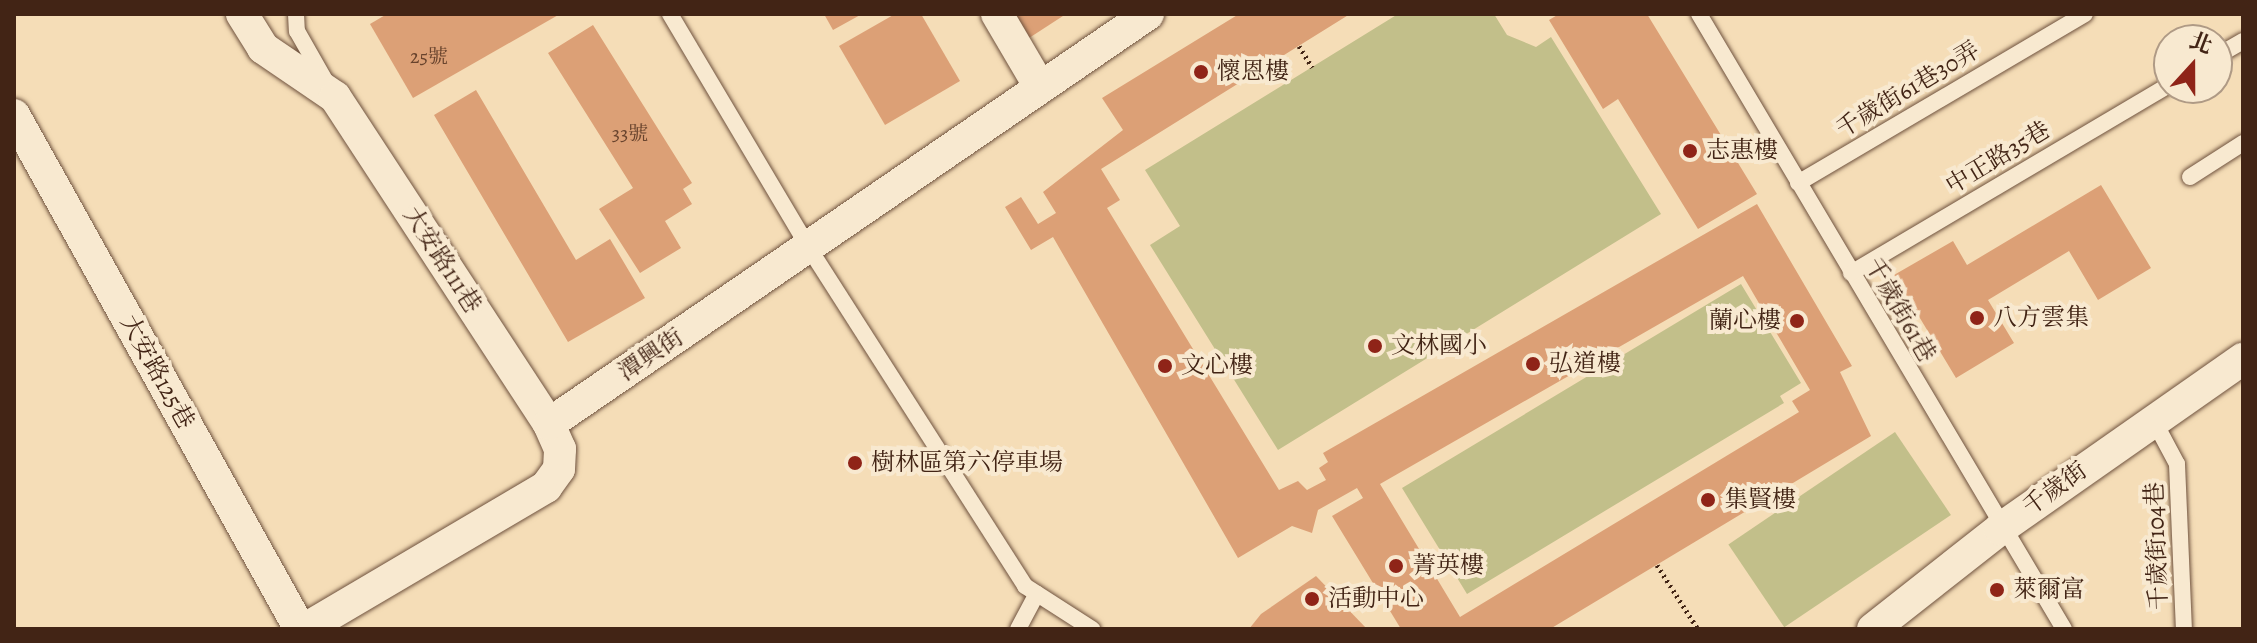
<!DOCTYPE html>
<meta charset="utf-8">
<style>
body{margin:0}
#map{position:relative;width:2257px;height:643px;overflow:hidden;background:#f5ddb7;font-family:Alegreya,"Noto Serif TC",serif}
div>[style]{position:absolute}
.green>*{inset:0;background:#c2bf8a;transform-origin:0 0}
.building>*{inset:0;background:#dca076}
.path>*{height:5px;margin-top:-2.5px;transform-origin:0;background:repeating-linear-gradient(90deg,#422415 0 2px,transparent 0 6px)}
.roads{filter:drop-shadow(0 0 2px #6f523e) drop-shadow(0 0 2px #6f523e)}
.service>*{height:16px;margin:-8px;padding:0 8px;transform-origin:8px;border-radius:8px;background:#f8e9d0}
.minor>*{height:32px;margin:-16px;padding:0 16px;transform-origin:16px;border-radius:16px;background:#f8e9d0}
.dots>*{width:22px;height:22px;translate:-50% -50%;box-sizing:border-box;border:4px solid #f8e9d0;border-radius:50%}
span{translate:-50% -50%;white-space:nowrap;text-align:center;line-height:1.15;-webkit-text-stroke:8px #f8e9d0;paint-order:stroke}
.number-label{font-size:20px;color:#68432d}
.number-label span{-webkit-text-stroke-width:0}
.poi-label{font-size:24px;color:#422415}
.left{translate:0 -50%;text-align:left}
.right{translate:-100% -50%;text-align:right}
.street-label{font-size:24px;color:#422415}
.frame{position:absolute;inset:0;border:16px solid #422415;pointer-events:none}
.north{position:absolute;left:2153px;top:24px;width:80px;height:80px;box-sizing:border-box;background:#f8e9d0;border:2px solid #af9a85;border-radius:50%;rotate:21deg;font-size:22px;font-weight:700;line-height:32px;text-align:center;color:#422415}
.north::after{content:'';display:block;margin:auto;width:28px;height:36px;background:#8f2418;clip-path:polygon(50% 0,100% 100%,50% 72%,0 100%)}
</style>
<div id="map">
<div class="green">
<i style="clip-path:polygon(1398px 14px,1494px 14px,1507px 35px,1536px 47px,1551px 37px,1661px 214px,1278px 450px,1150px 245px,1180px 226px,1145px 170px)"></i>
<i style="clip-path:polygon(1741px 284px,1801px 383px,1780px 396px,1784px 403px,1467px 594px,1402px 488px)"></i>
<i style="left:1895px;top:432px;width:100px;height:201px;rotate:56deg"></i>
</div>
<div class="building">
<i style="clip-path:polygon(387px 14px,560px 14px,413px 98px,370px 24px)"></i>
<i style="clip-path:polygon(824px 14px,862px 14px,833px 30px)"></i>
<i style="clip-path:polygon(895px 14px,921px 14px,960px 81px,885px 125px,839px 46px)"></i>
<i style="clip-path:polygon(1009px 14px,1066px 14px,1026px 40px)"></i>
<i style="clip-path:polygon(evenodd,1239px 14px,1350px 14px,1101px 169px,1120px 200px,1107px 208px,1279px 490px,1298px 481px,1307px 490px,1326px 480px,1319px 468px,1328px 462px,1323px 453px,1757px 204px,1852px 366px,1840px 372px,1871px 436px,1550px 629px,1401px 629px,1332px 516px,1363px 498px,1357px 488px,1318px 510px,1312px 533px,1292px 526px,1238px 558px,1053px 237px,1031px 250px,1005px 207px,1021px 197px,1038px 224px,1056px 213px,1043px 192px,1123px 130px,1102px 98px,1239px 14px,1743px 276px,1810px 390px,1792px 401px,1799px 412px,1460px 617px,1380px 484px,1743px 276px)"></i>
<i style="clip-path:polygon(1559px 14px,1647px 14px,1757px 194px,1698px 229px,1618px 99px,1603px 109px,1549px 20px)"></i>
<i style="clip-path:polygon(593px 25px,692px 183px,683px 189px,692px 204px,665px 221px,681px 248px,640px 273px,599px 209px,633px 188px,548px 53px)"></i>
<i style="clip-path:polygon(476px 90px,576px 260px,610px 239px,645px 298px,568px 342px,434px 115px)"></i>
<i style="clip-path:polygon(2101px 185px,2151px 268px,2098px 300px,2069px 251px,1988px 300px,2014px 343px,1956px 378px,1894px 275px,1953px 241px,1967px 265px)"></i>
<i style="clip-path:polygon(1316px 576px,1367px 629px,1249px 629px,1261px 614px)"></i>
</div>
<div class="path">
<i style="left:1299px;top:46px;width:25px;rotate:58deg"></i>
<i style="left:1657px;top:565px;width:76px;rotate:57.4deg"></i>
</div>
<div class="roads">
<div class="service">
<i style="left:296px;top:14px;width:17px;rotate:87deg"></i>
<i style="left:297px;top:31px;width:59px;rotate:60.4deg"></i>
<i style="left:670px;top:14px;width:272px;rotate:59.3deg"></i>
<i style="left:809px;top:248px;width:401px;rotate:57.4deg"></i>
<i style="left:1025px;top:586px;width:80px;rotate:32.7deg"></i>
<i style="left:1699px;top:14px;width:715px;rotate:59.31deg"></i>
<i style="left:2217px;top:56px;width:30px;rotate:-30deg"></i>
<i style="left:2190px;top:177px;width:63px;rotate:-32.7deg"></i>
<i style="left:1798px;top:183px;width:333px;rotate:-30.5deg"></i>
<i style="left:1851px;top:273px;width:369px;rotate:-30.6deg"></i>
<i style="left:2153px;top:419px;width:51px;rotate:61.9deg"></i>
<i style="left:2177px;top:464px;width:165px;rotate:87.6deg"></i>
<i style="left:1018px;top:629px;width:40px;rotate:-62deg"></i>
</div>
<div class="minor">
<i style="left:242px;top:14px;width:40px;rotate:58deg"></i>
<i style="left:263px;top:48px;width:87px;rotate:34.2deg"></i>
<i style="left:335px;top:97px;width:391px;rotate:56.8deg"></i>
<i style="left:997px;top:14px;width:85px;rotate:59.5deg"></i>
<i style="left:14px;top:115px;width:588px;rotate:60.91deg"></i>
<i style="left:305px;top:629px;width:280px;rotate:-30.5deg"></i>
<i style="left:546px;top:487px;width:22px;rotate:-54deg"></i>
<i style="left:559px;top:469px;width:20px;rotate:-87deg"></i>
<i style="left:560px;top:449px;width:27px;rotate:-114deg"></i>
<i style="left:549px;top:424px;width:726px;rotate:-34.39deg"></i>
<i style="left:1873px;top:629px;width:162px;rotate:-38.2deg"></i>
<i style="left:2000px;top:529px;width:297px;rotate:-35deg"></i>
</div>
</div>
<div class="dots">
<i style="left:1201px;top:72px;background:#8f2418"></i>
<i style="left:1690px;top:151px;background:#8f2418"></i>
<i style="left:1977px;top:318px;background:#8f2418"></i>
<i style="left:1797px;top:321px;background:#8f2418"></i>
<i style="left:1375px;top:346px;background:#8f2418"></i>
<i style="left:1533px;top:364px;background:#8f2418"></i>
<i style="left:1165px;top:366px;background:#8f2418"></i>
<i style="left:855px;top:463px;background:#8f2418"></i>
<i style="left:1708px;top:500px;background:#8f2418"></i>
<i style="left:1396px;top:566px;background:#8f2418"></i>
<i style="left:1997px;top:590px;background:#8f2418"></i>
<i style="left:1312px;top:599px;background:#8f2418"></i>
</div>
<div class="number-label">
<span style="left:429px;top:56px">25號</span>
<span style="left:630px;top:133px">33號</span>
</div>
<div class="poi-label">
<span class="left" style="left:1217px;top:72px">懷恩樓</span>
<span class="left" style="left:1706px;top:151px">志惠樓</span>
<span class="left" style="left:1993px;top:318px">八方雲集</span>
<span class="right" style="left:1781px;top:321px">蘭心樓</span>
<span class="left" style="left:1391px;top:346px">文林國小</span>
<span class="left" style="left:1549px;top:364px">弘道樓</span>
<span class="left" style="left:1181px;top:366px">文心樓</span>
<span class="left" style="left:871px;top:463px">樹林區第六停車場</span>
<span class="left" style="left:1724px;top:500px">集賢樓</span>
<span class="left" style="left:1412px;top:566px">菁英樓</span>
<span class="left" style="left:2013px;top:590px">萊爾富</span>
<span class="left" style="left:1328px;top:599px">活動中心</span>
</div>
<div class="street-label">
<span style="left:1908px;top:90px;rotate:-31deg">千歲街61巷30弄</span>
<span style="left:1998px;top:158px;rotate:-31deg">中正路35巷</span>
<span style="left:442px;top:260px;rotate:57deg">大安路111巷</span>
<span style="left:1900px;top:310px;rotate:60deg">千歲街61巷</span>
<span style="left:651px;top:355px;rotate:-34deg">潭興街</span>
<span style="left:157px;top:372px;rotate:61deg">大安路125巷</span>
<span style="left:2055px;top:489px;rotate:-36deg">千歲街</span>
<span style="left:2157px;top:546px;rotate:-92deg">千歲街104巷</span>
</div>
<div class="frame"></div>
<div class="north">北</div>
</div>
